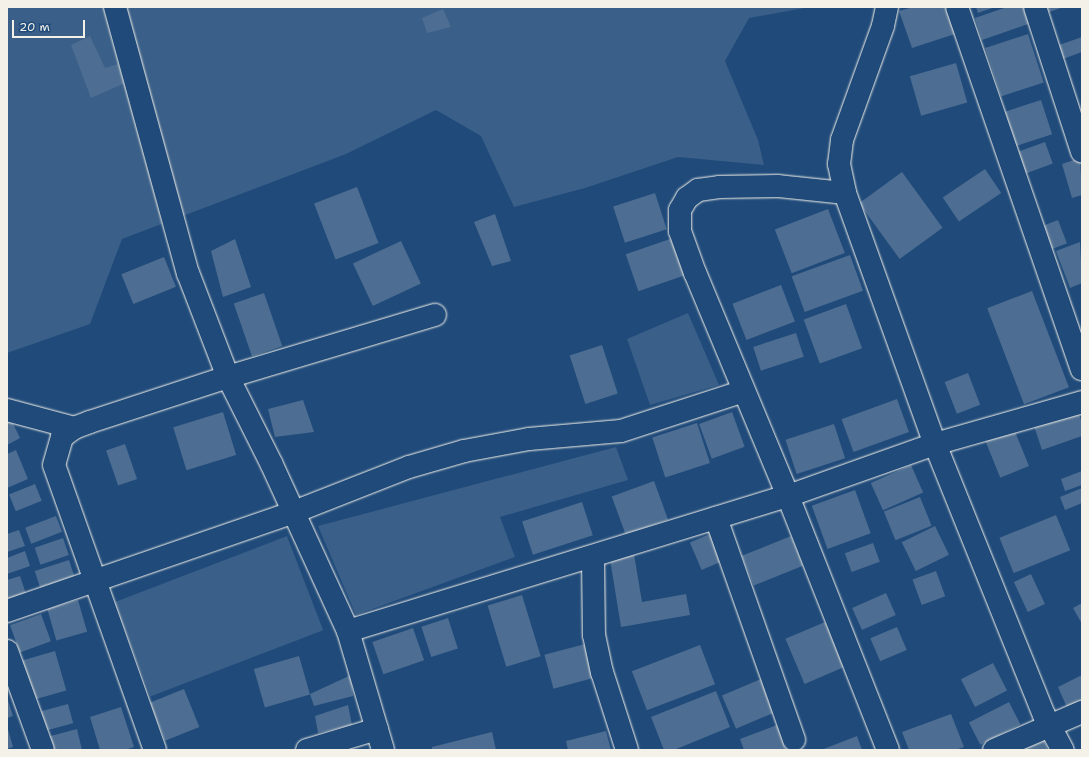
<!DOCTYPE html>
<style>
body{margin:0}
#map{position:relative;width:1089px;height:757px;overflow:hidden;background:#1f4a7a;font-family:"Shantell Sans",sans-serif}
div>[style]{position:absolute}
.green>*{inset:0;background:#3a5f88;transform-origin:0 0}
.building>*{inset:0;background:#4d6e92;transform-origin:0 0}
.roads{filter:drop-shadow(0 0 1px #f4f1e8) drop-shadow(0 0 1px #f4f1e8)}
.minor>*{height:22px;margin:-11px;padding:0 11px;transform-origin:11px;border-radius:11px;background:#1f4a7a}
span{translate:-50% -50%;white-space:nowrap;text-align:center;line-height:1.15;-webkit-text-stroke:3.5px #1f4a7a;paint-order:stroke}
.frame{position:absolute;inset:0;border:8px solid #f4f1e8;pointer-events:none}
.scale{position:absolute;left:12px;top:20px;width:73px;height:18px;box-sizing:border-box;border:2px solid #f4f1e8;border-top:0;padding-left:5px;font-size:12px;line-height:14px;white-space:nowrap;color:#f4f1e8;-webkit-text-stroke:3px #1f4a7a;paint-order:stroke}
</style>
<div id="map">
<div class="green">
<i style="clip-path:polygon(7px 7px,810px 7px,749px 18px,725px 61px,758px 140px,764px 165px,678px 157px,585px 188px,514px 207px,481px 136px,436px 110px,346px 154px,122px 239px,90px 324px,7px 353px)"></i>
<i style="clip-path:polygon(688px 313px,719px 385px,650px 405px,627px 339px)"></i>
<i style="clip-path:polygon(616px 447px,628px 480px,500px 517px,515px 557px,356px 615px,318px 526px)"></i>
<i style="left:287px;top:536px;width:101px;height:185px;rotate:69deg"></i>
</div>
<div class="building">
<i style="clip-path:polygon(913px 7px,949px 7px,958px 33px,912px 48px,899px 11px)"></i>
<i style="clip-path:polygon(976px 7px,995px 7px,978px 13px)"></i>
<i style="clip-path:polygon(1007px 7px,1025px 7px,1031px 23px,982px 40px,975px 18px)"></i>
<i style="clip-path:polygon(1047px 7px,1064px 7px,1049px 12px)"></i>
<i style="clip-path:polygon(443px 9px,451px 27px,427px 33px,422px 18px)"></i>
<i style="left:1028px;top:34px;width:51px;height:45px;rotate:72deg"></i>
<i style="clip-path:polygon(90px 36px,105px 68px,118px 64px,125px 83px,91px 98px,71px 45px)"></i>
<i style="clip-path:polygon(1082px 37px,1082px 52px,1060px 60px,1056px 46px)"></i>
<i style="left:956px;top:63px;width:41px;height:48px;rotate:74deg"></i>
<i style="left:1041px;top:100px;width:36px;height:41px;rotate:72deg"></i>
<i style="left:1045px;top:142px;width:23px;height:33px;rotate:70deg"></i>
<i style="clip-path:polygon(1080px 158px,1082px 195px,1072px 198px,1062px 164px)"></i>
<i style="left:985px;top:169px;width:29px;height:51px;rotate:56deg"></i>
<i style="left:902px;top:172px;width:69px;height:53px;rotate:54deg"></i>
<i style="left:357px;top:187px;width:60px;height:46px;rotate:69deg"></i>
<i style="left:655px;top:193px;width:38px;height:44px;rotate:72deg"></i>
<i style="left:828px;top:209px;width:47px;height:57px;rotate:69deg"></i>
<i style="clip-path:polygon(495px 214px,511px 261px,492px 266px,474px 222px)"></i>
<i style="left:1058px;top:220px;width:25px;height:18px;rotate:69deg"></i>
<i style="left:673px;top:238px;width:39px;height:50px;rotate:71deg"></i>
<i style="clip-path:polygon(235px 239px,251px 287px,223px 297px,211px 251px)"></i>
<i style="left:401px;top:241px;width:47px;height:53px;rotate:65deg"></i>
<i style="clip-path:polygon(1080px 242px,1082px 283px,1070px 288px,1056px 251px)"></i>
<i style="left:850px;top:255px;width:38px;height:62px;rotate:70deg"></i>
<i style="left:164px;top:257px;width:32px;height:46px;rotate:68deg"></i>
<i style="left:781px;top:285px;width:39px;height:52px;rotate:69deg"></i>
<i style="left:1032px;top:291px;width:103px;height:48px;rotate:69deg"></i>
<i style="left:264px;top:293px;width:56px;height:32px;rotate:71deg"></i>
<i style="left:846px;top:304px;width:47px;height:45px;rotate:70deg"></i>
<i style="left:796px;top:333px;width:25px;height:45px;rotate:72deg"></i>
<i style="left:602px;top:345px;width:51px;height:34px;rotate:72deg"></i>
<i style="left:968px;top:373px;width:34px;height:25px;rotate:69deg"></i>
<i style="left:897px;top:399px;width:35px;height:59px;rotate:70deg"></i>
<i style="clip-path:polygon(303px 400px,314px 432px,275px 437px,268px 409px)"></i>
<i style="clip-path:polygon(1077px 408px,1082px 423px,1082px 436px,1042px 450px,1033px 423px)"></i>
<i style="left:223px;top:412px;width:45px;height:52px;rotate:73deg"></i>
<i style="left:732px;top:412px;width:37px;height:35px;rotate:70deg"></i>
<i style="clip-path:polygon(9px 415px,20px 438px,7px 445px,7px 416px)"></i>
<i style="left:697px;top:423px;width:42px;height:47px;rotate:72deg"></i>
<i style="left:834px;top:424px;width:36px;height:51px;rotate:72deg"></i>
<i style="left:1014px;top:429px;width:40px;height:31px;rotate:68deg"></i>
<i style="left:125px;top:444px;width:37px;height:20px;rotate:71deg"></i>
<i style="clip-path:polygon(16px 450px,28px 479px,7px 488px,7px 454px)"></i>
<i style="left:911px;top:465px;width:30px;height:44px;rotate:66deg"></i>
<i style="clip-path:polygon(1082px 471px,1082px 485px,1065px 491px,1061px 479px)"></i>
<i style="left:654px;top:481px;width:41px;height:45px;rotate:70deg"></i>
<i style="left:35px;top:484px;width:18px;height:28px;rotate:68deg"></i>
<i style="clip-path:polygon(1082px 488px,1082px 503px,1065px 510px,1060px 497px)"></i>
<i style="left:855px;top:490px;width:46px;height:46px;rotate:70deg"></i>
<i style="left:920px;top:497px;width:31px;height:39px;rotate:68deg"></i>
<i style="left:582px;top:502px;width:35px;height:63px;rotate:72deg"></i>
<i style="left:1056px;top:515px;width:38px;height:61px;rotate:68deg"></i>
<i style="left:56px;top:516px;width:17px;height:33px;rotate:69deg"></i>
<i style="left:935px;top:526px;width:32px;height:37px;rotate:64deg"></i>
<i style="clip-path:polygon(19px 530px,25px 546px,7px 552px,7px 534px)"></i>
<i style="left:712px;top:533px;width:30px;height:24px;rotate:67deg"></i>
<i style="left:791px;top:536px;width:32px;height:53px;rotate:68deg"></i>
<i style="left:63px;top:538px;width:18px;height:30px;rotate:71deg"></i>
<i style="left:873px;top:543px;width:20px;height:30px;rotate:70deg"></i>
<i style="clip-path:polygon(25px 551px,30px 566px,7px 574px,7px 558px)"></i>
<i style="clip-path:polygon(634px 554px,642px 602px,686px 594px,690px 615px,621px 627px,610px 559px)"></i>
<i style="left:69px;top:560px;width:19px;height:36px;rotate:72deg"></i>
<i style="left:936px;top:571px;width:27px;height:25px;rotate:70deg"></i>
<i style="left:1031px;top:574px;width:33px;height:19px;rotate:65deg"></i>
<i style="clip-path:polygon(20px 576px,26px 594px,7px 601px,7px 580px)"></i>
<i style="left:886px;top:593px;width:24px;height:37px;rotate:66deg"></i>
<i style="left:522px;top:595px;width:64px;height:36px;rotate:73deg"></i>
<i style="left:78px;top:600px;width:33px;height:32px;rotate:74deg"></i>
<i style="clip-path:polygon(1082px 603px,1082px 624px,1073px 608px)"></i>
<i style="left:41px;top:614px;width:29px;height:33px;rotate:70deg"></i>
<i style="left:448px;top:618px;width:32px;height:28px;rotate:72deg"></i>
<i style="left:825px;top:622px;width:49px;height:43px;rotate:67deg"></i>
<i style="left:897px;top:627px;width:25px;height:29px;rotate:67deg"></i>
<i style="left:413px;top:628px;width:34px;height:43px;rotate:71deg"></i>
<i style="left:585px;top:644px;width:35px;height:42px;rotate:75deg"></i>
<i style="left:700px;top:645px;width:42px;height:73px;rotate:69deg"></i>
<i style="left:55px;top:651px;width:41px;height:35px;rotate:74deg"></i>
<i style="left:299px;top:656px;width:40px;height:47px;rotate:74deg"></i>
<i style="left:993px;top:663px;width:31px;height:36px;rotate:63deg"></i>
<i style="clip-path:polygon(351px 675px,353px 696px,314px 706px,310px 694px)"></i>
<i style="clip-path:polygon(1082px 675px,1082px 706px,1069px 712px,1058px 687px)"></i>
<i style="left:768px;top:676px;width:36px;height:50px;rotate:67deg"></i>
<i style="left:184px;top:689px;width:41px;height:37px;rotate:68deg"></i>
<i style="clip-path:polygon(716px 691px,730px 727px,674px 750px,664px 750px,651px 717px)"></i>
<i style="clip-path:polygon(7px 697px,13px 716px,7px 718px)"></i>
<i style="left:1009px;top:702px;width:25px;height:45px;rotate:63deg"></i>
<i style="left:68px;top:704px;width:20px;height:30px;rotate:75deg"></i>
<i style="clip-path:polygon(348px 705px,352px 725px,318px 733px,315px 716px)"></i>
<i style="clip-path:polygon(121px 707px,134px 747px,125px 750px,100px 750px,90px 717px)"></i>
<i style="clip-path:polygon(951px 714px,964px 747px,955px 750px,909px 750px,902px 732px)"></i>
<i style="clip-path:polygon(777px 725px,786px 750px,744px 750px,740px 739px)"></i>
<i style="clip-path:polygon(7px 726px,13px 747px,7px 749px)"></i>
<i style="clip-path:polygon(77px 729px,82px 750px,50px 750px,47px 737px)"></i>
<i style="clip-path:polygon(606px 731px,611px 750px,568px 750px,566px 741px)"></i>
<i style="clip-path:polygon(492px 732px,496px 750px,432px 750px,432px 747px)"></i>
<i style="clip-path:polygon(857px 736px,862px 750px,821px 750px)"></i>
<i style="clip-path:polygon(1044px 740px,1048px 750px,1020px 750px)"></i>
</div>
<div class="roads">
<div class="minor">
<i style="left:115px;top:7px;width:276px;rotate:74.7deg"></i>
<i style="left:188px;top:273px;width:111px;rotate:69deg"></i>
<i style="left:228px;top:377px;width:98px;rotate:63.4deg"></i>
<i style="left:272px;top:465px;width:183px;rotate:65.4deg"></i>
<i style="left:348px;top:631px;width:124px;rotate:73.6deg"></i>
<i style="left:887px;top:7px;width:19px;rotate:102deg"></i>
<i style="left:883px;top:26px;width:121px;rotate:109.8deg"></i>
<i style="left:842px;top:140px;width:24px;rotate:97deg"></i>
<i style="left:839px;top:164px;width:30px;rotate:78deg"></i>
<i style="left:845px;top:193px;width:267px;rotate:70.3deg"></i>
<i style="left:935px;top:444px;width:292px;rotate:68.1deg"></i>
<i style="left:1044px;top:715px;width:40px;rotate:62deg"></i>
<i style="left:957px;top:7px;width:383px;rotate:71deg"></i>
<i style="left:1035px;top:7px;width:152px;rotate:72deg"></i>
<i style="left:7px;top:410px;width:69px;rotate:15deg"></i>
<i style="left:716px;top:518px;width:235px;rotate:70.6deg"></i>
<i style="left:593px;top:558px;width:77px;rotate:89.3deg"></i>
<i style="left:594px;top:635px;width:38px;rotate:78deg"></i>
<i style="left:602px;top:672px;width:82px;rotate:72.2deg"></i>
<i style="left:7px;top:611px;width:304px;rotate:-19deg"></i>
<i style="left:294px;top:512px;width:123px;rotate:-21.4deg"></i>
<i style="left:409px;top:467px;width:57px;rotate:-16.2deg"></i>
<i style="left:464px;top:451px;width:66px;rotate:-10.5deg"></i>
<i style="left:529px;top:439px;width:92px;rotate:-5deg"></i>
<i style="left:621px;top:431px;width:129px;rotate:-18deg"></i>
<i style="left:348px;top:631px;width:460px;rotate:-17.1deg"></i>
<i style="left:788px;top:496px;width:242px;rotate:-112.6deg"></i>
<i style="left:695px;top:273px;width:45px;rotate:-109.7deg"></i>
<i style="left:680px;top:231px;width:21px;rotate:-90deg"></i>
<i style="left:680px;top:210px;width:14px;rotate:-60deg"></i>
<i style="left:687px;top:198px;width:14px;rotate:-36deg"></i>
<i style="left:698px;top:190px;width:21px;rotate:-8deg"></i>
<i style="left:719px;top:187px;width:59px;rotate:-1deg"></i>
<i style="left:778px;top:186px;width:67px;rotate:6deg"></i>
<i style="left:7px;top:651px;width:105px;rotate:70deg"></i>
<i style="left:155px;top:750px;width:302px;rotate:-109.5deg"></i>
<i style="left:54px;top:465px;width:29px;rotate:-74deg"></i>
<i style="left:62px;top:437px;width:15px;rotate:-37deg"></i>
<i style="left:74px;top:428px;width:17px;rotate:-21deg"></i>
<i style="left:90px;top:422px;width:145px;rotate:-18.1deg"></i>
<i style="left:228px;top:377px;width:216px;rotate:-16.7deg"></i>
<i style="left:307px;top:750px;width:73px;rotate:-16.7deg"></i>
<i style="left:888px;top:750px;width:273px;rotate:-111.5deg"></i>
<i style="left:788px;top:496px;width:156px;rotate:-19.5deg"></i>
<i style="left:935px;top:444px;width:153px;rotate:-15.9deg"></i>
<i style="left:994px;top:750px;width:96px;rotate:-23.4deg"></i>
</div>
</div>
<div class="frame"></div>
<div class="scale">20 m</div>
</div>
